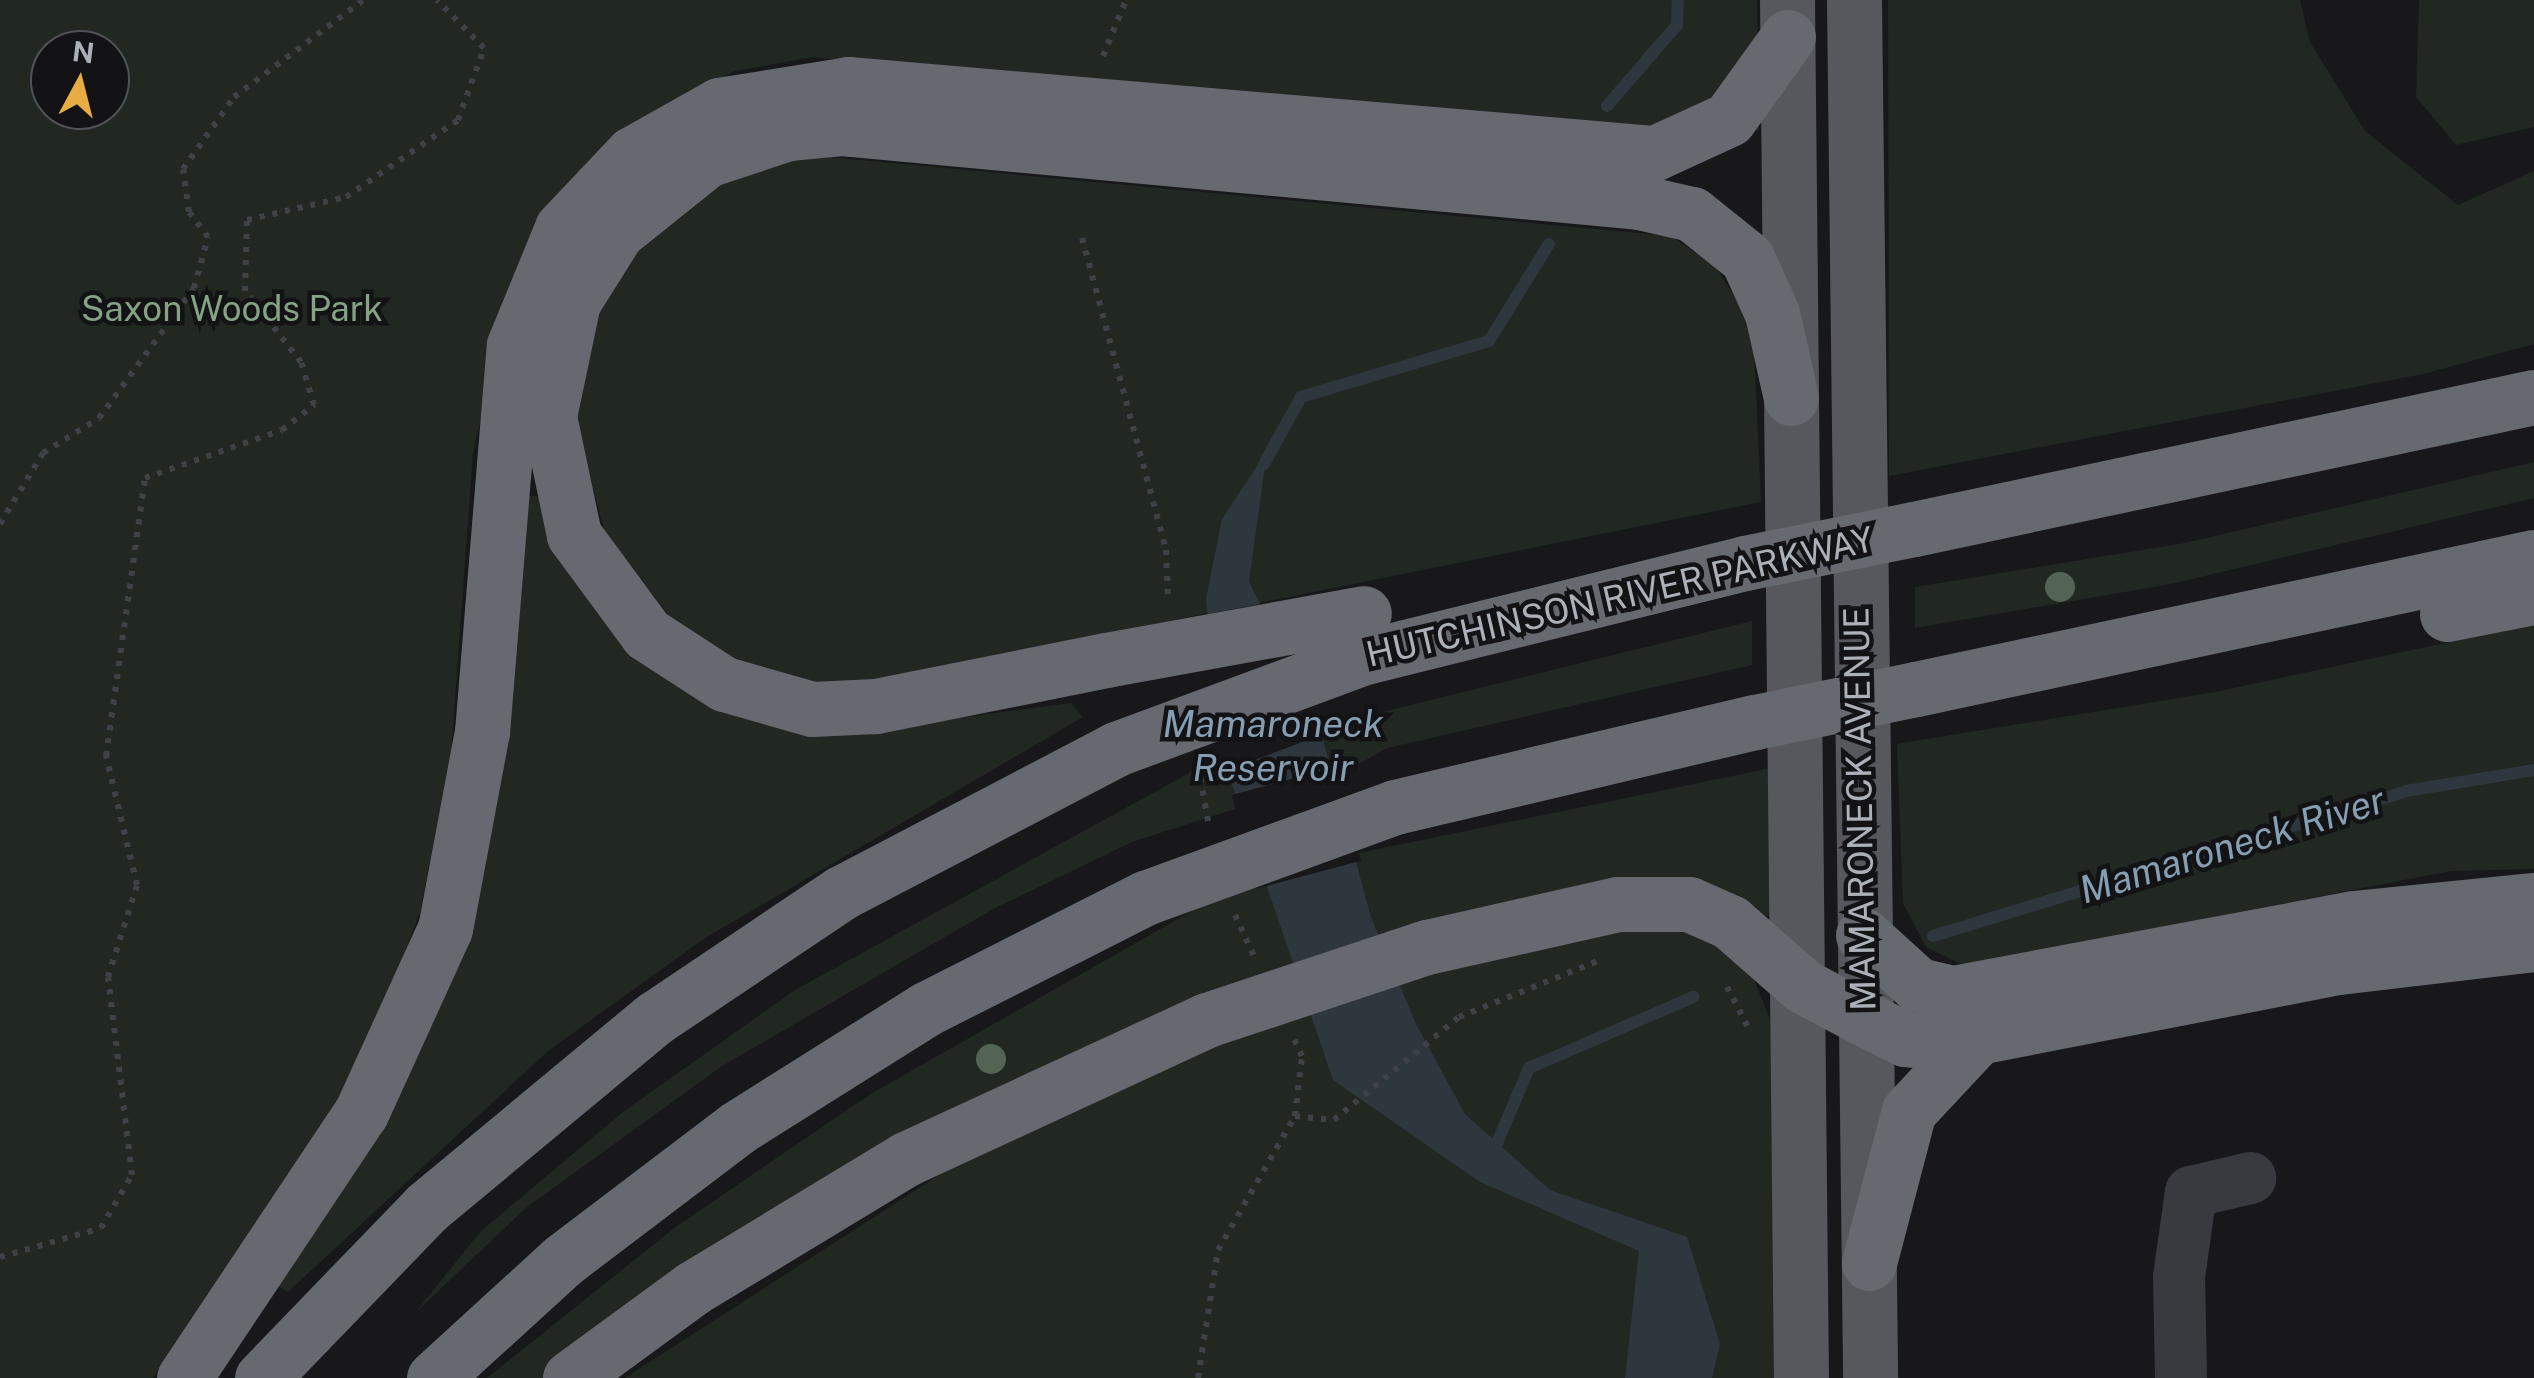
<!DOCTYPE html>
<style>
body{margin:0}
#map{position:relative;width:2534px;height:1378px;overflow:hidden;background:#18181a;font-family:"Public Sans",sans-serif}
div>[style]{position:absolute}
.green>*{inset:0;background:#202821}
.water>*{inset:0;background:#2f373e}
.pier>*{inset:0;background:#18181a;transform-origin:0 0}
.stream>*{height:12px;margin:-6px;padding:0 6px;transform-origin:6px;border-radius:6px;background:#2f373e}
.path>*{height:6px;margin-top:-3px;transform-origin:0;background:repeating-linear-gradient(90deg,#404146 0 5px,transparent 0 13px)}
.minor>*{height:52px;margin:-26px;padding:0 26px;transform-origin:26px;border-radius:26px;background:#393a3f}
.major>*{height:55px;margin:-27.5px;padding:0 27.5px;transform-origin:27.5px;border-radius:27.5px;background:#56585e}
.highway>*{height:55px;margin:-27.5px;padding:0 27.5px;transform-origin:27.5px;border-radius:27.5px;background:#666970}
.highway-bridge>*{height:55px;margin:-27.5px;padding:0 27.5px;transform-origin:27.5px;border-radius:27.5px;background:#666970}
.trees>*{width:30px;height:30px;margin:-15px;border-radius:50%;background:#536455}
span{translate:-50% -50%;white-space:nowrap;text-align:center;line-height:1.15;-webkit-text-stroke:9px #131315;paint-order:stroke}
.park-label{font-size:35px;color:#84a385}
.street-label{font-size:35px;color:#abb0b9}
.water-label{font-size:38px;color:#859eb2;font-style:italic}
.north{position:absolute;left:30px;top:30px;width:100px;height:100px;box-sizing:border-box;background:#131315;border:2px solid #505257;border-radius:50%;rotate:7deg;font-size:28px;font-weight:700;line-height:40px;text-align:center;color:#abb0b9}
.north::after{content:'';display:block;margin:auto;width:35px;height:45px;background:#e7ad43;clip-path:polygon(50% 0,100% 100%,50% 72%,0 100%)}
</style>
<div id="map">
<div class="green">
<i style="clip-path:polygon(evenodd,0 0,1757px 0,1759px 131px,1673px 122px,1631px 133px,813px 57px,735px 71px,661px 108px,498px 342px,473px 453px,451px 754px,420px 912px,364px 1060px,153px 1378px,0 1378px,0 0,50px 50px,110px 50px,110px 110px,50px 110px,50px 50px)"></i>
<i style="clip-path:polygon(1888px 0,2300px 0,2310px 42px,2365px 131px,2458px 205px,2534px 171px,2534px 344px,2423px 374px,1889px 476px)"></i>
<i style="clip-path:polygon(2419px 0,2534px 0,2534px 127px,2456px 145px,2416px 97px)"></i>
<i style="clip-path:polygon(785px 153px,1671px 236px,1715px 266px,1753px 326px,1761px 502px,870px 681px,785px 688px,677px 626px,605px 532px,575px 424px,590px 308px,667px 212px)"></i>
<i style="clip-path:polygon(2534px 462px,2534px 498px,2171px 584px,1915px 628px,1915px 587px,2185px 543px)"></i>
<i style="clip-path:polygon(518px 495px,543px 497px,572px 579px,656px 669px,928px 722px,1071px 703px,1083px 717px,705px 938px,548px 1051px,288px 1292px,274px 1284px,381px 1121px)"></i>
<i style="clip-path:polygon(1752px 621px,1752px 665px,1387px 748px,1334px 778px,1318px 720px,1378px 713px)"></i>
<i style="clip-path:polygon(2534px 624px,2534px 869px,2451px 871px,1963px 965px,1926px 947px,1903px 903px,1897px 744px,2215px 692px)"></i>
<i style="clip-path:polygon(1222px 755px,1241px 807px,1132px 842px,995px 908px,722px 1066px,527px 1207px,415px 1313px,480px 1232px,623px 1112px,795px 990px)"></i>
<i style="clip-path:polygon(1776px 767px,1770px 916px,1384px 949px,1371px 917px,1354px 854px)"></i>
<i style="clip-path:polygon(1264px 870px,1301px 973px,549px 1378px,487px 1378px,677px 1226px,869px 1095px)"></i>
<i style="clip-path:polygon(1656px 926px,1690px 926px,1748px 965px,1776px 1034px,1775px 1378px,625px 1378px,1029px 1117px,1310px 999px,1319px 1032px,1405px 999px,1393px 970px)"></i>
</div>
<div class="water">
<i style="clip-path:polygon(1267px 451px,1249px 582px,1318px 720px,1371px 917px,1416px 1024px,1465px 1114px,1550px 1190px,1687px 1237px,1720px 1344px,1712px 1378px,1625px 1378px,1639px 1251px,1480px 1182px,1333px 1080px,1222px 755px,1206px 599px,1222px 519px)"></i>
</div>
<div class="pier">
<i style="clip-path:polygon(1265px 603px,1326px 733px,1223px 772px,1203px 615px)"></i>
<i style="left:1336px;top:767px;width:97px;height:108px;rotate:75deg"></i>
</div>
<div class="stream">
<i style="left:1607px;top:106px;width:107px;rotate:-49.2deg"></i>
<i style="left:1677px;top:25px;width:25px;rotate:-88deg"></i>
<i style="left:1264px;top:464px;width:77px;rotate:-61.1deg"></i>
<i style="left:1301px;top:397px;width:196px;rotate:-16.6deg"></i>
<i style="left:1489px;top:341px;width:114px;rotate:-58.3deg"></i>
<i style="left:1933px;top:936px;width:495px;rotate:-17deg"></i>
<i style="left:2406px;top:791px;width:130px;rotate:-9.3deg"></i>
<i style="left:1492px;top:1155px;width:95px;rotate:-67deg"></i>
<i style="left:1529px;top:1068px;width:179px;rotate:-23.4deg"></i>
</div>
<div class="path">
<i style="left:1103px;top:56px;width:61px;rotate:-67.7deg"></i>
<i style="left:1082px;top:238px;width:323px;rotate:74.9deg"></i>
<i style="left:1166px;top:550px;width:50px;rotate:87.7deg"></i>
<i style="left:0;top:524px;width:83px;rotate:-58.8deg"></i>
<i style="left:43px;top:453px;width:66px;rotate:-32deg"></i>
<i style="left:99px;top:418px;width:161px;rotate:-53.8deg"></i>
<i style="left:194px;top:288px;width:53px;rotate:-74.6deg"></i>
<i style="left:208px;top:237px;width:31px;rotate:-127deg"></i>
<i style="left:189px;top:212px;width:43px;rotate:-97.9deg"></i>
<i style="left:183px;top:169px;width:88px;rotate:-54.7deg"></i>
<i style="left:234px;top:97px;width:161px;rotate:-36.9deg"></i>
<i style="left:1198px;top:765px;width:63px;rotate:79.9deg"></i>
<i style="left:1235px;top:915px;width:47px;rotate:65.1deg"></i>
<i style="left:1727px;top:987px;width:47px;rotate:62.4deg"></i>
<i style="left:1295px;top:1116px;width:39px;rotate:6deg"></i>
<i style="left:1334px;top:1120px;width:162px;rotate:-39.5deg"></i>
<i style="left:1459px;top:1017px;width:152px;rotate:-22deg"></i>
<i style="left:0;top:1257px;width:105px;rotate:-16deg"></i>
<i style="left:101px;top:1228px;width:61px;rotate:-59.7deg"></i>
<i style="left:132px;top:1175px;width:199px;rotate:-96.9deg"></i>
<i style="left:108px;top:977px;width:96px;rotate:-72.5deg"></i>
<i style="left:137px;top:885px;width:133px;rotate:-103.5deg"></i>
<i style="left:106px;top:756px;width:281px;rotate:-82deg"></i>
<i style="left:145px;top:478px;width:145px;rotate:-19.3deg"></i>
<i style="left:282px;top:430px;width:41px;rotate:-38deg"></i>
<i style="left:314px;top:405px;width:45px;rotate:-106.8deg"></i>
<i style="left:301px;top:362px;width:90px;rotate:-128.3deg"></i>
<i style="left:245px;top:291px;width:71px;rotate:-88.4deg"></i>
<i style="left:247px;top:220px;width:102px;rotate:-13.1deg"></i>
<i style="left:346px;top:197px;width:136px;rotate:-34.5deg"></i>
<i style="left:458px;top:120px;width:77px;rotate:-70.1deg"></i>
<i style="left:484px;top:48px;width:67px;rotate:-134.4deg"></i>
<i style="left:1198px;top:1378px;width:130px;rotate:-81.1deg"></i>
<i style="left:1218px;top:1250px;width:155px;rotate:-60.1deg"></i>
<i style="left:1295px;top:1116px;width:60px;rotate:-83.3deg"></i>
<i style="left:1302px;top:1056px;width:21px;rotate:-115deg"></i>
</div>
<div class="minor">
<i style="left:2181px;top:1378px;width:101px;rotate:-91.1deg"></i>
<i style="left:2179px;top:1277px;width:86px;rotate:-82deg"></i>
<i style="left:2191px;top:1192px;width:61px;rotate:-13.3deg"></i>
</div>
<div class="major">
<i style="left:1787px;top:0;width:1378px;rotate:89.42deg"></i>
<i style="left:1854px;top:0;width:1378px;rotate:89.33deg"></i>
</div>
<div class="highway">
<i style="left:1914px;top:529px;width:634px;rotate:-12.02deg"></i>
<i style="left:2447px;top:614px;width:89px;rotate:-11.1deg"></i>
<i style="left:1365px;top:657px;width:391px;rotate:-13.9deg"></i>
<i style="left:1106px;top:660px;width:236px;rotate:168.7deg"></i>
<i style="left:875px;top:706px;width:63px;rotate:177.3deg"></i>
<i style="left:812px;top:709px;width:91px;rotate:-164.1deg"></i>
<i style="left:724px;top:684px;width:92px;rotate:-147deg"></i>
<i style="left:647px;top:634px;width:123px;rotate:-126.4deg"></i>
<i style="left:574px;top:535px;width:122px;rotate:-101.9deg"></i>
<i style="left:549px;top:416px;width:116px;rotate:-78.1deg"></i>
<i style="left:573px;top:302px;width:83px;rotate:-57.8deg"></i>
<i style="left:617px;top:232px;width:115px;rotate:-38.7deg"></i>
<i style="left:707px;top:160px;width:85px;rotate:-18.4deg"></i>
<i style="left:788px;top:133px;width:54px;rotate:-5.3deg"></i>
<i style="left:842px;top:128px;width:800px;rotate:5.3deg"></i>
<i style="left:1639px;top:202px;width:54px;rotate:12.8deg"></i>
<i style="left:1692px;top:214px;width:70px;rotate:38.7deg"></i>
<i style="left:1747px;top:258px;width:60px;rotate:65.6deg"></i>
<i style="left:1772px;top:313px;width:87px;rotate:77.4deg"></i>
<i style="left:1916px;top:689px;width:632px;rotate:-12.06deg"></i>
<i style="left:1395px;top:807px;width:370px;rotate:-13.3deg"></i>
<i style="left:1863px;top:935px;width:74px;rotate:42.3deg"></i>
<i style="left:1918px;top:985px;width:36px;rotate:13deg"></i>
<i style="left:1953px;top:993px;width:407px;rotate:-10.6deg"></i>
<i style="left:2353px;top:918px;width:182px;rotate:-5.7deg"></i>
<i style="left:1427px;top:947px;width:196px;rotate:-12.7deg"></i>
<i style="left:1618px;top:904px;width:71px"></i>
<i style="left:1689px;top:904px;width:45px;rotate:23.7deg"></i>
<i style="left:1730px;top:922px;width:97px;rotate:41.2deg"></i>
<i style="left:1803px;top:986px;width:68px;rotate:28.1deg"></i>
<i style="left:1863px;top:1018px;width:47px;rotate:26.6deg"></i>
<i style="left:1905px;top:1039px;width:42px;rotate:5.4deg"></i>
<i style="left:1947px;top:1043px;width:399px;rotate:-11deg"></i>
<i style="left:2339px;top:967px;width:196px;rotate:-6.7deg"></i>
<i style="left:1869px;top:1263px;width:157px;rotate:-75.3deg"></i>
<i style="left:1909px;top:1111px;width:101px;rotate:-47deg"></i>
<i style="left:184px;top:1378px;width:319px;rotate:-56.3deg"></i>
<i style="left:361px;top:1113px;width:202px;rotate:-65.5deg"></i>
<i style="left:445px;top:929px;width:200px;rotate:-79.4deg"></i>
<i style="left:482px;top:732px;width:388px;rotate:-85.3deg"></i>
<i style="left:514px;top:345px;width:126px;rotate:-67.7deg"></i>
<i style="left:562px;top:228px;width:102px;rotate:-46.6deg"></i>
<i style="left:632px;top:154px;width:100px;rotate:-29.4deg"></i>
<i style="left:719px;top:105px;width:131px;rotate:-9.2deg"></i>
<i style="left:848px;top:84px;width:810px;rotate:4.89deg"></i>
<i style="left:1655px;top:153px;width:81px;rotate:-24.7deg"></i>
<i style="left:1729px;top:119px;width:101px;rotate:-54.3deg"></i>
<i style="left:262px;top:1378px;width:236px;rotate:-46deg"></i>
<i style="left:426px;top:1208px;width:298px;rotate:-39.7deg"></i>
<i style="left:655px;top:1018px;width:224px;rotate:-33.9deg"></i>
<i style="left:841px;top:893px;width:310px;rotate:-27.6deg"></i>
<i style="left:434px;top:1378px;width:173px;rotate:-42.4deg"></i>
<i style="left:562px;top:1261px;width:220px;rotate:-37.2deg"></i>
<i style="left:737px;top:1128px;width:223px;rotate:-32.2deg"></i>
<i style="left:926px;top:1009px;width:246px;rotate:-26.9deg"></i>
<i style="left:570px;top:1378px;width:152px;rotate:-36.2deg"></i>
<i style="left:693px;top:1288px;width:249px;rotate:-31.2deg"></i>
<i style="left:906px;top:1159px;width:332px;rotate:-24.8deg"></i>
</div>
<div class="highway-bridge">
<i style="left:1745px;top:563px;width:172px;rotate:-11.4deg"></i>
<i style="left:1106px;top:660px;width:262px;rotate:-10.3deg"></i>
<i style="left:1755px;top:722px;width:164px;rotate:-11.6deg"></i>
<i style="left:1116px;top:749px;width:265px;rotate:-20.3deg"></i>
<i style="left:1145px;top:898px;width:266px;rotate:-20deg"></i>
<i style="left:1207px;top:1020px;width:232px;rotate:-18.4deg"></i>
</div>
<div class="trees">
<i style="left:2060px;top:587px"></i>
<i style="left:991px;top:1059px"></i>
</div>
<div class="park-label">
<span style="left:232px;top:309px">Saxon Woods Park</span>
</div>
<div class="street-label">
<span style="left:1620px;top:597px;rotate:-13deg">HUTCHINSON RIVER PARKWAY</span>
<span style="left:1860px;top:809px;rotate:-91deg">MAMARONECK AVENUE</span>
</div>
<div class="water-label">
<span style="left:1273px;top:746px">Mamaroneck<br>Reservoir</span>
<span style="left:2232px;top:845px;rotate:-17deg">Mamaroneck River</span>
</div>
<div class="north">N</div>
</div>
